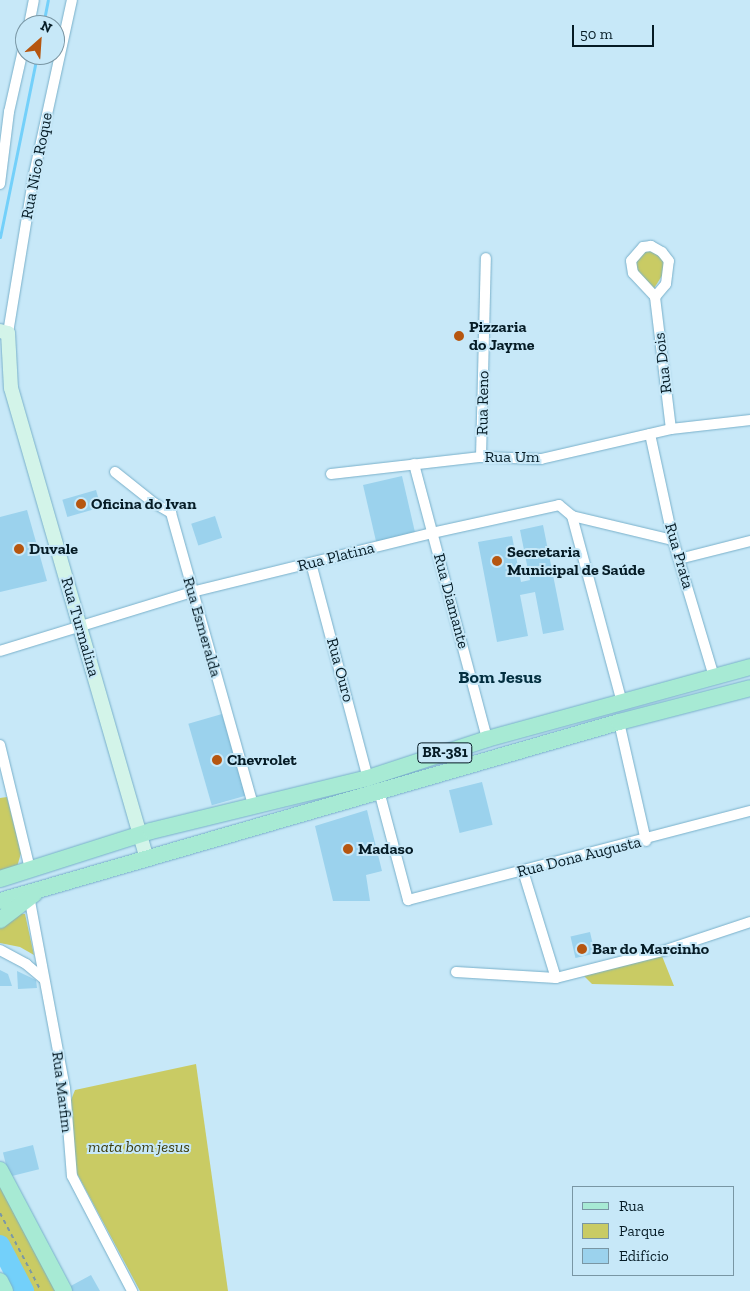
<!DOCTYPE html>
<meta charset="utf-8">
<style>
body{margin:0}
#map{position:relative;width:750px;height:1291px;overflow:hidden;background:#c7e8f8;font-family:"Zilla Slab",serif}
div>[style]{position:absolute}
.green>*{inset:0;background:#c9cb64}
.stream>*{height:3px;margin:-1.5px;padding:0 1.5px;transform-origin:1.5px;border-radius:1.5px;background:#73d0fa}
.river>*{height:20px;margin:-10px;padding:0 10px;transform-origin:10px;border-radius:10px;background:#73d0fa}
.building>*{inset:0;background:#9bd2ed;transform-origin:0 0}
.path>*{height:2px;margin-top:-1px;transform-origin:0;background:repeating-linear-gradient(90deg,#7b98a5 0 4px,transparent 0 8px)}
.roads{filter:drop-shadow(0 0 1px #79b0ca) drop-shadow(0 0 1px #79b0ca)}
.street>*{height:10px;margin:-5px;padding:0 5px;transform-origin:5px;border-radius:5px;background:#fff}
.secondary>*{height:14px;margin:-7px;padding:0 7px;transform-origin:7px;border-radius:7px;background:#d3f4e9}
.primary>*{height:16px;margin:-8px;padding:0 8px;transform-origin:8px;border-radius:8px;background:#a7ead4}
.dots>*{width:14px;height:14px;translate:-50% -50%;box-sizing:border-box;border:2px solid #c7e8f8;border-radius:50%}
span{translate:-50% -50%;white-space:nowrap;text-align:center;line-height:1.15;-webkit-text-stroke:4px #c7e8f8;paint-order:stroke}
.shield-label span{padding:1px 4px;background:#c7e8f8;border:1px solid;border-radius:4px;-webkit-text-stroke-width:0}
.shield-label{font-size:15px;color:#051b25;font-weight:700}
.street-label{font-size:16px;color:#051b25}
.poi-label{font-size:16px;color:#051b25;font-weight:700}
.left{translate:0 -50%;text-align:left}
.park-label{font-size:16px;color:#3c3c0d;font-style:italic}
.neighbourhood-label{font-size:18px;color:#022e3f;font-weight:700}
.legend{position:absolute;left:572px;top:1186px;width:162px;height:90px;box-sizing:border-box;background:#c7e8f8;border:1px solid #7996a4;margin:0;padding:6px 9px;list-style:none;font-size:15px;color:#051b25}
.legend li{display:flex;align-items:center;gap:10px;height:25px}
.legend b{width:25px;border:1px solid #7996a4}
.north{position:absolute;left:15px;top:15px;width:50px;height:50px;box-sizing:border-box;background:#c7e8f8;border:1px solid #7996a4;border-radius:50%;rotate:26deg;font-size:14px;font-weight:700;line-height:20px;text-align:center;color:#051b25}
.north::after{content:'';display:block;margin:auto;width:18px;height:22px;background:#b65610;clip-path:polygon(50% 0,100% 100%,50% 72%,0 100%)}
.scale{position:absolute;left:572px;top:25px;width:82px;height:22px;box-sizing:border-box;border:2px solid #051b25;border-top:0;padding-left:6px;font-size:15px;line-height:18px;white-space:nowrap;color:#051b25;-webkit-text-stroke:4px #c7e8f8;paint-order:stroke}
</style>
<div id="map">
<div class="green">
<i style="clip-path:polygon(651px 249px,665px 260px,665px 271px,653px 290px,640px 278px,635px 261px,638px 254px)"></i>
<i style="clip-path:polygon(7px 797px,21px 853px,17px 867px,0 874px,0 798px)"></i>
<i style="clip-path:polygon(16px 913px,25px 914px,34px 955px,20px 947px,0 943px,0 924px)"></i>
<i style="clip-path:polygon(662px 956px,674px 986px,592px 984px,583px 975px)"></i>
<i style="clip-path:polygon(196px 1064px,228px 1291px,140px 1291px,73px 1166px,69px 1105px,75px 1090px)"></i>
<i style="clip-path:polygon(0 1180px,59px 1291px,14px 1291px,0 1262px)"></i>
</div>
<div class="stream">
<i style="left:43px;top:25px;width:25px;rotate:-79deg"></i>
<i style="left:0;top:237px;width:186px;rotate:-78.5deg"></i>
</div>
<div class="river">
<i style="left:0;top:1245px;width:52px;rotate:62.4deg"></i>
</div>
<div class="building">
<i style="left:402px;top:476px;width:59px;height:40px;rotate:77deg"></i>
<i style="left:96px;top:490px;width:18px;height:35px;rotate:74deg"></i>
<i style="clip-path:polygon(27px 510px,47px 581px,0 592px,0 517px)"></i>
<i style="left:215px;top:516px;width:23px;height:25px;rotate:72deg"></i>
<i style="clip-path:polygon(543px 525px,564px 630px,543px 634px,535px 592px,520px 595px,528px 636px,497px 642px,478px 542px,512px 536px,521px 582px,530px 580px,520px 530px)"></i>
<i style="left:222px;top:714px;width:85px;height:35px;rotate:74deg"></i>
<i style="left:482px;top:782px;width:44px;height:34px;rotate:76deg"></i>
<i style="clip-path:polygon(367px 810px,382px 871px,366px 875px,370px 901px,333px 901px,315px 826px)"></i>
<i style="left:590px;top:932px;width:22px;height:20px;rotate:77deg"></i>
<i style="clip-path:polygon(0 970px,8px 974px,12px 986px,0 986px)"></i>
<i style="clip-path:polygon(17px 971px,36px 980px,37px 988px,18px 989px)"></i>
<i style="left:33px;top:1145px;width:25px;height:31px;rotate:76deg"></i>
<i style="clip-path:polygon(91px 1275px,100px 1291px,69px 1291px,67px 1288px)"></i>
</div>
<div class="path">
<i style="left:0;top:1213px;width:88px;rotate:62.3deg"></i>
</div>
<div class="roads">
<div class="street">
<i style="left:29px;top:25px;width:25px;rotate:-79deg"></i>
<i style="left:0;top:184px;width:73px;rotate:-82.9deg"></i>
<i style="left:9px;top:112px;width:73px;rotate:-77.3deg"></i>
<i style="left:655px;top:297px;width:17px;rotate:-50deg"></i>
<i style="left:666px;top:284px;width:23px;rotate:-83deg"></i>
<i style="left:669px;top:261px;width:11px;rotate:-128deg"></i>
<i style="left:662px;top:252px;width:13px;rotate:-151deg"></i>
<i style="left:651px;top:246px;width:8px;rotate:173deg"></i>
<i style="left:643px;top:247px;width:18px;rotate:131deg"></i>
<i style="left:631px;top:261px;width:12px;rotate:81deg"></i>
<i style="left:633px;top:273px;width:33px;rotate:47deg"></i>
<i style="left:655px;top:297px;width:133px;rotate:83.1deg"></i>
<i style="left:8px;top:333px;width:161px;rotate:-80.7deg"></i>
<i style="left:34px;top:174px;width:178px;rotate:-77.7deg"></i>
<i style="left:650px;top:434px;width:108px;rotate:77.8deg"></i>
<i style="left:673px;top:540px;width:143px;rotate:73.3deg"></i>
<i style="left:481px;top:457px;width:199px;rotate:-88.6deg"></i>
<i style="left:414px;top:464px;width:285px;rotate:75.1deg"></i>
<i style="left:115px;top:472px;width:50px;rotate:38.5deg"></i>
<i style="left:154px;top:503px;width:20px;rotate:30deg"></i>
<i style="left:171px;top:513px;width:306px;rotate:74.3deg"></i>
<i style="left:331px;top:474px;width:151px;rotate:-6.5deg"></i>
<i style="left:481px;top:457px;width:60px;rotate:1.9deg"></i>
<i style="left:541px;top:459px;width:133px;rotate:-13deg"></i>
<i style="left:671px;top:429px;width:80px;rotate:-6.5deg"></i>
<i style="left:572px;top:516px;width:193px;rotate:75deg"></i>
<i style="left:679px;top:559px;width:73px;rotate:-14.2deg"></i>
<i style="left:311px;top:563px;width:222px;rotate:75.2deg"></i>
<i style="left:0;top:651px;width:201px;rotate:-17.1deg"></i>
<i style="left:192px;top:592px;width:247px;rotate:-13.8deg"></i>
<i style="left:432px;top:533px;width:130px;rotate:-12.4deg"></i>
<i style="left:559px;top:505px;width:17px;rotate:40deg"></i>
<i style="left:572px;top:516px;width:104px;rotate:13.4deg"></i>
<i style="left:619px;top:722px;width:122px;rotate:77.2deg"></i>
<i style="left:0;top:745px;width:128px;rotate:76.4deg"></i>
<i style="left:379px;top:791px;width:113px;rotate:75.1deg"></i>
<i style="left:408px;top:900px;width:353px;rotate:-14.6deg"></i>
<i style="left:523px;top:871px;width:112px;rotate:72.9deg"></i>
<i style="left:29px;top:896px;width:195px;rotate:79.4deg"></i>
<i style="left:65px;top:1088px;width:88px;rotate:85.5deg"></i>
<i style="left:72px;top:1176px;width:130px;rotate:62.4deg"></i>
<i style="left:0;top:950px;width:30px;rotate:28deg"></i>
<i style="left:26px;top:964px;width:23px;rotate:40deg"></i>
<i style="left:456px;top:972px;width:100px;rotate:3.4deg"></i>
<i style="left:556px;top:978px;width:110px;rotate:-14.2deg"></i>
<i style="left:663px;top:951px;width:92px;rotate:-18.4deg"></i>
</div>
<div class="secondary">
<i style="left:0;top:331px;width:8px;rotate:14deg"></i>
<i style="left:8px;top:333px;width:55px;rotate:86.9deg"></i>
<i style="left:11px;top:388px;width:488px;rotate:73.9deg"></i>
</div>
<div class="primary">
<i style="left:0;top:879px;width:158px;rotate:-17.6deg"></i>
<i style="left:151px;top:831px;width:223px;rotate:-13.7deg"></i>
<i style="left:368px;top:778px;width:125px;rotate:-18.1deg"></i>
<i style="left:487px;top:739px;width:273px;rotate:-15.3deg"></i>
<i style="left:0;top:901px;width:644px;rotate:-16.13deg"></i>
<i style="left:619px;top:722px;width:135px;rotate:-14.5deg"></i>
<i style="left:0;top:920px;width:43px;rotate:-37.4deg"></i>
<i style="left:0;top:1170px;width:137px;rotate:62.1deg"></i>
<i style="left:0;top:1281px;width:11px;rotate:63deg"></i>
</div>
</div>
<div class="dots">
<i style="left:459px;top:336px;background:#b65610"></i>
<i style="left:81px;top:504px;background:#b65610"></i>
<i style="left:19px;top:549px;background:#b65610"></i>
<i style="left:497px;top:561px;background:#b65610"></i>
<i style="left:217px;top:760px;background:#b65610"></i>
<i style="left:348px;top:849px;background:#b65610"></i>
<i style="left:582px;top:949px;background:#b65610"></i>
</div>
<div class="shield-label">
<span style="left:445px;top:753px">BR-381</span>
</div>
<div class="street-label">
<span style="left:37px;top:166px;rotate:-79deg">Rua Nico Roque</span>
<span style="left:663px;top:363px;rotate:-97deg">Rua Dois</span>
<span style="left:483px;top:403px;rotate:-89deg">Rua Reno</span>
<span style="left:512px;top:457px">Rua Um</span>
<span style="left:679px;top:556px;rotate:74deg">Rua Prata</span>
<span style="left:336px;top:557px;rotate:-14deg">Rua Platina</span>
<span style="left:451px;top:601px;rotate:75deg">Rua Diamante</span>
<span style="left:80px;top:627px;rotate:74deg">Rua Turmalina</span>
<span style="left:202px;top:627px;rotate:74deg">Rua Esmeralda</span>
<span style="left:340px;top:670px;rotate:75deg">Rua Ouro</span>
<span style="left:579px;top:857px;rotate:-14deg">Rua Dona Augusta</span>
<span style="left:62px;top:1092px;rotate:83deg">Rua Marfim</span>
</div>
<div class="poi-label">
<span class="left" style="left:469px;top:336px">Pizzaria<br>do Jayme</span>
<span class="left" style="left:91px;top:504px">Oficina do Ivan</span>
<span class="left" style="left:29px;top:549px">Duvale</span>
<span class="left" style="left:507px;top:561px">Secretaria<br>Municipal de Saúde</span>
<span class="left" style="left:227px;top:760px">Chevrolet</span>
<span class="left" style="left:358px;top:849px">Madaso</span>
<span class="left" style="left:592px;top:949px">Bar do Marcinho</span>
</div>
<div class="park-label">
<span style="left:139px;top:1147px">mata bom jesus</span>
</div>
<div class="neighbourhood-label">
<span style="left:500px;top:677px">Bom Jesus</span>
</div>
<ul class="legend">
<li><b style="height:6px;background:#a7ead4"></b>Rua</li>
<li><b style="height:14px;background:#c9cb64"></b>Parque</li>
<li><b style="height:14px;background:#9bd2ed"></b>Edifício</li>
</ul>
<div class="north">N</div>
<div class="scale">50 m</div>
</div>
